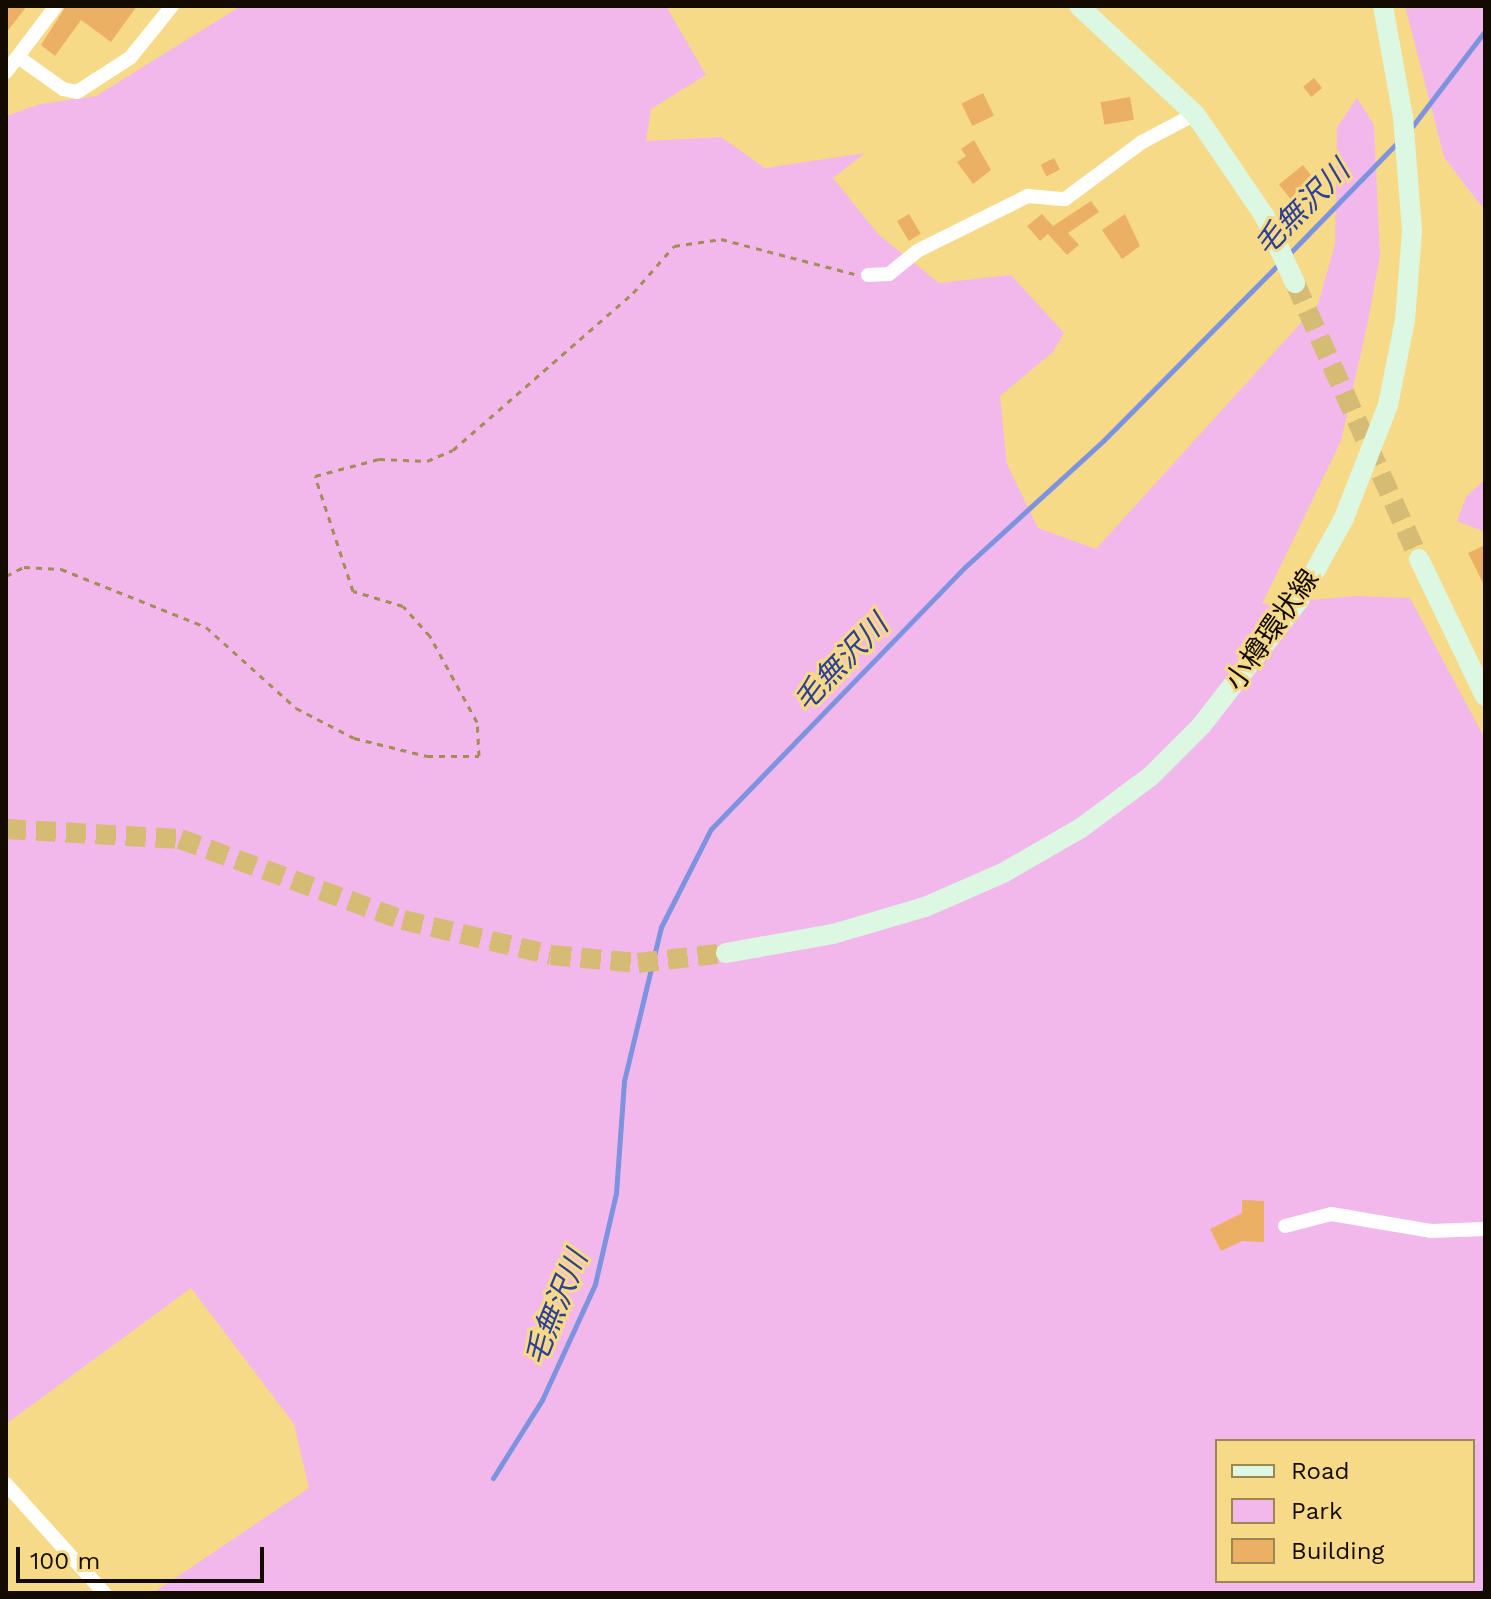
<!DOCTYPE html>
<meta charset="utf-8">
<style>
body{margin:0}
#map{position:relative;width:1491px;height:1599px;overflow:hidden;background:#f7da88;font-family:"Work Sans","Noto Sans JP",sans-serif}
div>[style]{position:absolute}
.green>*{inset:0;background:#f2b8eb}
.stream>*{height:5px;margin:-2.5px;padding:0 2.5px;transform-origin:2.5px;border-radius:2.5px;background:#7d93df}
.building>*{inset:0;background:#ecb065;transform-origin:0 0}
.secondary-tunnel>*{height:20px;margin-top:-10px;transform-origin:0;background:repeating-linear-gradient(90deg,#d5bb74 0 20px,transparent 0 30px)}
.path>*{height:3px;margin-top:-1.5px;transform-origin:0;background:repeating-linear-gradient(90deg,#a38d56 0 6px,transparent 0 12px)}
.street>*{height:14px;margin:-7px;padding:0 7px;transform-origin:7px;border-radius:7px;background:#fff}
.secondary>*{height:20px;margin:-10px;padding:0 10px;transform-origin:10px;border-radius:10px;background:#dcf8e3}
span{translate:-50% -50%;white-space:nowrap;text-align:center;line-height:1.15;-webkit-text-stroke:6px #f7da88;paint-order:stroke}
.street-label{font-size:28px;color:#130b00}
.water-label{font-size:30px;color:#2e3f97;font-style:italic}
.frame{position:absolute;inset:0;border:8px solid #130b00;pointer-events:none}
.legend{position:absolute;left:1215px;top:1439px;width:260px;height:144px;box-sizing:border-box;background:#f7da88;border:2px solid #9c8752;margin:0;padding:10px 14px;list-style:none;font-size:24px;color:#130b00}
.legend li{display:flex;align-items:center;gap:16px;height:40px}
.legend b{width:40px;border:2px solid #9c8752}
.scale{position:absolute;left:16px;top:1547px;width:248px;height:36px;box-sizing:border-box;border:4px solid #130b00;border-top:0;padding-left:10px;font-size:24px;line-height:28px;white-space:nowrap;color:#130b00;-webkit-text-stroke:6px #f7da88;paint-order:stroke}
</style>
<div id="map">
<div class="green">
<i style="clip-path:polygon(evenodd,241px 6px,666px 6px,706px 75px,651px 109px,646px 141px,721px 137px,765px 168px,865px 153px,833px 178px,879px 235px,939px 283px,1011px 275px,1064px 333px,1053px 352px,1000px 396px,1007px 464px,1038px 528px,1096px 549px,1318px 304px,1335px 244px,1337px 127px,1357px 98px,1374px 125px,1380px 256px,1367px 326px,1341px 441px,1262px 604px,1356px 596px,1410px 598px,1485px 739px,1485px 1593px,153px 1593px,309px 1488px,294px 1424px,191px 1288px,6px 1424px,6px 116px,40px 104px,96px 96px,241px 6px,1217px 1441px,1473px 1441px,1473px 1581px,1217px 1581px,1217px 1441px)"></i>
<i style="clip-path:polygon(1405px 6px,1485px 6px,1485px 203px,1481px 206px,1444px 157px)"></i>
<i style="clip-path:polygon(1485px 479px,1485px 532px,1457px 521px,1466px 497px)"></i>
</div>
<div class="stream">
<i style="left:1411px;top:128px;width:122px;rotate:-52.7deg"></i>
<i style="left:1289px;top:254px;width:158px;rotate:-45.8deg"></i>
<i style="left:493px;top:1478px;width:92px;rotate:-57.9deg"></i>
<i style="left:542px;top:1400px;width:128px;rotate:-65.4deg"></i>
<i style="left:595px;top:1284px;width:93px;rotate:-77deg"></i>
<i style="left:616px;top:1193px;width:112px;rotate:-85.9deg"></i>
<i style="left:624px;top:1081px;width:158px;rotate:-76.5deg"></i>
<i style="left:661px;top:927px;width:110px;rotate:-63deg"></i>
<i style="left:711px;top:829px;width:365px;rotate:-45.9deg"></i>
<i style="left:965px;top:567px;width:188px;rotate:-42.4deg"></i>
<i style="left:1104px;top:440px;width:248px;rotate:-45.2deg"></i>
<i style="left:1482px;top:1593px;width:5px;rotate:-53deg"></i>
</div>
<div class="building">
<i style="clip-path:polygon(6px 6px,27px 6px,6px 33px)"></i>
<i style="clip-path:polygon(66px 6px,137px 6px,111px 42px,81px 20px,55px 56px,41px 45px)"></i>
<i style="left:1314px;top:78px;width:13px;height:14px;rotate:51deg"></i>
<i style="left:983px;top:93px;width:25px;height:24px;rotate:64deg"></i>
<i style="left:1130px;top:97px;width:23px;height:30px;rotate:80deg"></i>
<i style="clip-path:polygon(974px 140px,991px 170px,973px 184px,957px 162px,966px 156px,961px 149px)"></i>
<i style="left:1054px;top:158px;width:13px;height:15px;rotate:63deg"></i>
<i style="left:1303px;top:165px;width:22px;height:31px;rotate:51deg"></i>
<i style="clip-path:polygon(1091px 201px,1099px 212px,1068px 233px,1079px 245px,1067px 255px,1048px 234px,1040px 241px,1027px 226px,1042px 214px,1053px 226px)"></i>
<i style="left:909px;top:214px;width:23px;height:14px;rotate:59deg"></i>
<i style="clip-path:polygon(1125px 214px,1140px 246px,1122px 259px,1102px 230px)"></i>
<i style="clip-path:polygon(1485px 545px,1485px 587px,1468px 553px)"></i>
<i style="clip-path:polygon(1242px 1200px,1264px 1201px,1264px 1242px,1242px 1241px,1221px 1251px,1210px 1229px,1242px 1213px)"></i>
</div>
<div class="secondary-tunnel">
<i style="left:1295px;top:283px;width:303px;rotate:65.8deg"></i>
<i style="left:6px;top:829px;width:174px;rotate:3.3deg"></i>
<i style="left:180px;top:839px;width:237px;rotate:20deg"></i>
<i style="left:403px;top:920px;width:152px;rotate:13.3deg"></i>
<i style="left:551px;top:955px;width:87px;rotate:5.3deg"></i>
<i style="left:638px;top:963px;width:89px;rotate:-6.5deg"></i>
</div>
<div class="path">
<i style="left:6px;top:576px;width:20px;rotate:-27deg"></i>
<i style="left:24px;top:567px;width:37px;rotate:3deg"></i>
<i style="left:61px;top:569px;width:156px;rotate:21.8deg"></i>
<i style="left:206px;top:627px;width:121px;rotate:42deg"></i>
<i style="left:296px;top:708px;width:65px;rotate:27.3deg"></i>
<i style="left:354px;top:738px;width:75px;rotate:13.9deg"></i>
<i style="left:427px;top:756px;width:52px"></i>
<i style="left:479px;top:756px;width:34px;rotate:-93deg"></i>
<i style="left:477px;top:722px;width:98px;rotate:-118.7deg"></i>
<i style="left:430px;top:636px;width:40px;rotate:-132deg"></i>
<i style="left:403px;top:606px;width:52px;rotate:-163.3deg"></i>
<i style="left:353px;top:591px;width:121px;rotate:-108.3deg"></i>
<i style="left:315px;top:476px;width:66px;rotate:-14.9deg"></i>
<i style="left:379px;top:459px;width:48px;rotate:2.4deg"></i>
<i style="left:427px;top:461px;width:28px;rotate:-23deg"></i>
<i style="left:453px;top:450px;width:239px;rotate:-41.1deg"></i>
<i style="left:633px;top:293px;width:62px;rotate:-48.9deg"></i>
<i style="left:674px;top:246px;width:48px;rotate:-8.5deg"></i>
<i style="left:721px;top:239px;width:138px;rotate:14.7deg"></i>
</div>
<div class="street">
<i style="left:18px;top:57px;width:55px;rotate:35.4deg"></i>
<i style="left:63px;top:89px;width:14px;rotate:12deg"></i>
<i style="left:77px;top:92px;width:63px;rotate:-32.7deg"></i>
<i style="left:130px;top:58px;width:67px;rotate:-51.1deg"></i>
<i style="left:6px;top:72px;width:83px;rotate:-52.9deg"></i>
<i style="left:868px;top:275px;width:21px;rotate:-3deg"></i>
<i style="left:889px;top:274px;width:36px;rotate:-39deg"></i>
<i style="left:917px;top:251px;width:124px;rotate:-26.4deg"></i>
<i style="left:1028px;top:196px;width:37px;rotate:5deg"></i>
<i style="left:1065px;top:199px;width:96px;rotate:-36.5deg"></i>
<i style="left:1142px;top:142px;width:60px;rotate:-27.8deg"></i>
<i style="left:1285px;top:1226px;width:48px;rotate:-14.6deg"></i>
<i style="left:1331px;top:1214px;width:101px;rotate:9.6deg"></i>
<i style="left:1431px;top:1231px;width:54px;rotate:-2.1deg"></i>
<i style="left:6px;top:1484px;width:147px;rotate:48deg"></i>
</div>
<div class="secondary">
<i style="left:1079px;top:6px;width:158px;rotate:43deg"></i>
<i style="left:1195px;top:114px;width:122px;rotate:55.7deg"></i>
<i style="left:1264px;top:215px;width:75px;rotate:65.5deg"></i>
<i style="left:1419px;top:559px;width:152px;rotate:64.3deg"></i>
<i style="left:726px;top:953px;width:109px;rotate:-10.1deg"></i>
<i style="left:833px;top:934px;width:96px;rotate:-16.4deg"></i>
<i style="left:925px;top:907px;width:85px;rotate:-23.6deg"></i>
<i style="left:1003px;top:873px;width:90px;rotate:-30deg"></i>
<i style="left:1081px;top:828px;width:87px;rotate:-36.6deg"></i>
<i style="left:1151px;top:776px;width:71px;rotate:-45deg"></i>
<i style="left:1201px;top:726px;width:160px;rotate:-52.1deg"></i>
<i style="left:1299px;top:600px;width:94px;rotate:-61.2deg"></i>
<i style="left:1344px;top:518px;width:121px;rotate:-68.7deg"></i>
<i style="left:1388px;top:405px;width:87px;rotate:-78.7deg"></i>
<i style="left:1405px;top:320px;width:89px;rotate:-85.5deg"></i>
<i style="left:1412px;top:231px;width:114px;rotate:-94.5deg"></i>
<i style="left:1403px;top:117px;width:113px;rotate:-100.2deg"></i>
</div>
<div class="street-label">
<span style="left:1272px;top:630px;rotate:-55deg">小樽環状線</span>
</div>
<div class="water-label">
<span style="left:1302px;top:208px;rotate:-45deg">毛無沢川</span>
<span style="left:841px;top:663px;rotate:-46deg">毛無沢川</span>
<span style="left:556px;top:1308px;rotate:-68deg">毛無沢川</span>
</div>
<div class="frame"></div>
<ul class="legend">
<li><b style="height:10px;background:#dcf8e3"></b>Road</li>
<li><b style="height:22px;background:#f2b8eb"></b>Park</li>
<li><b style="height:22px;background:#ecb065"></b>Building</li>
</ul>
<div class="scale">100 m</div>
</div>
